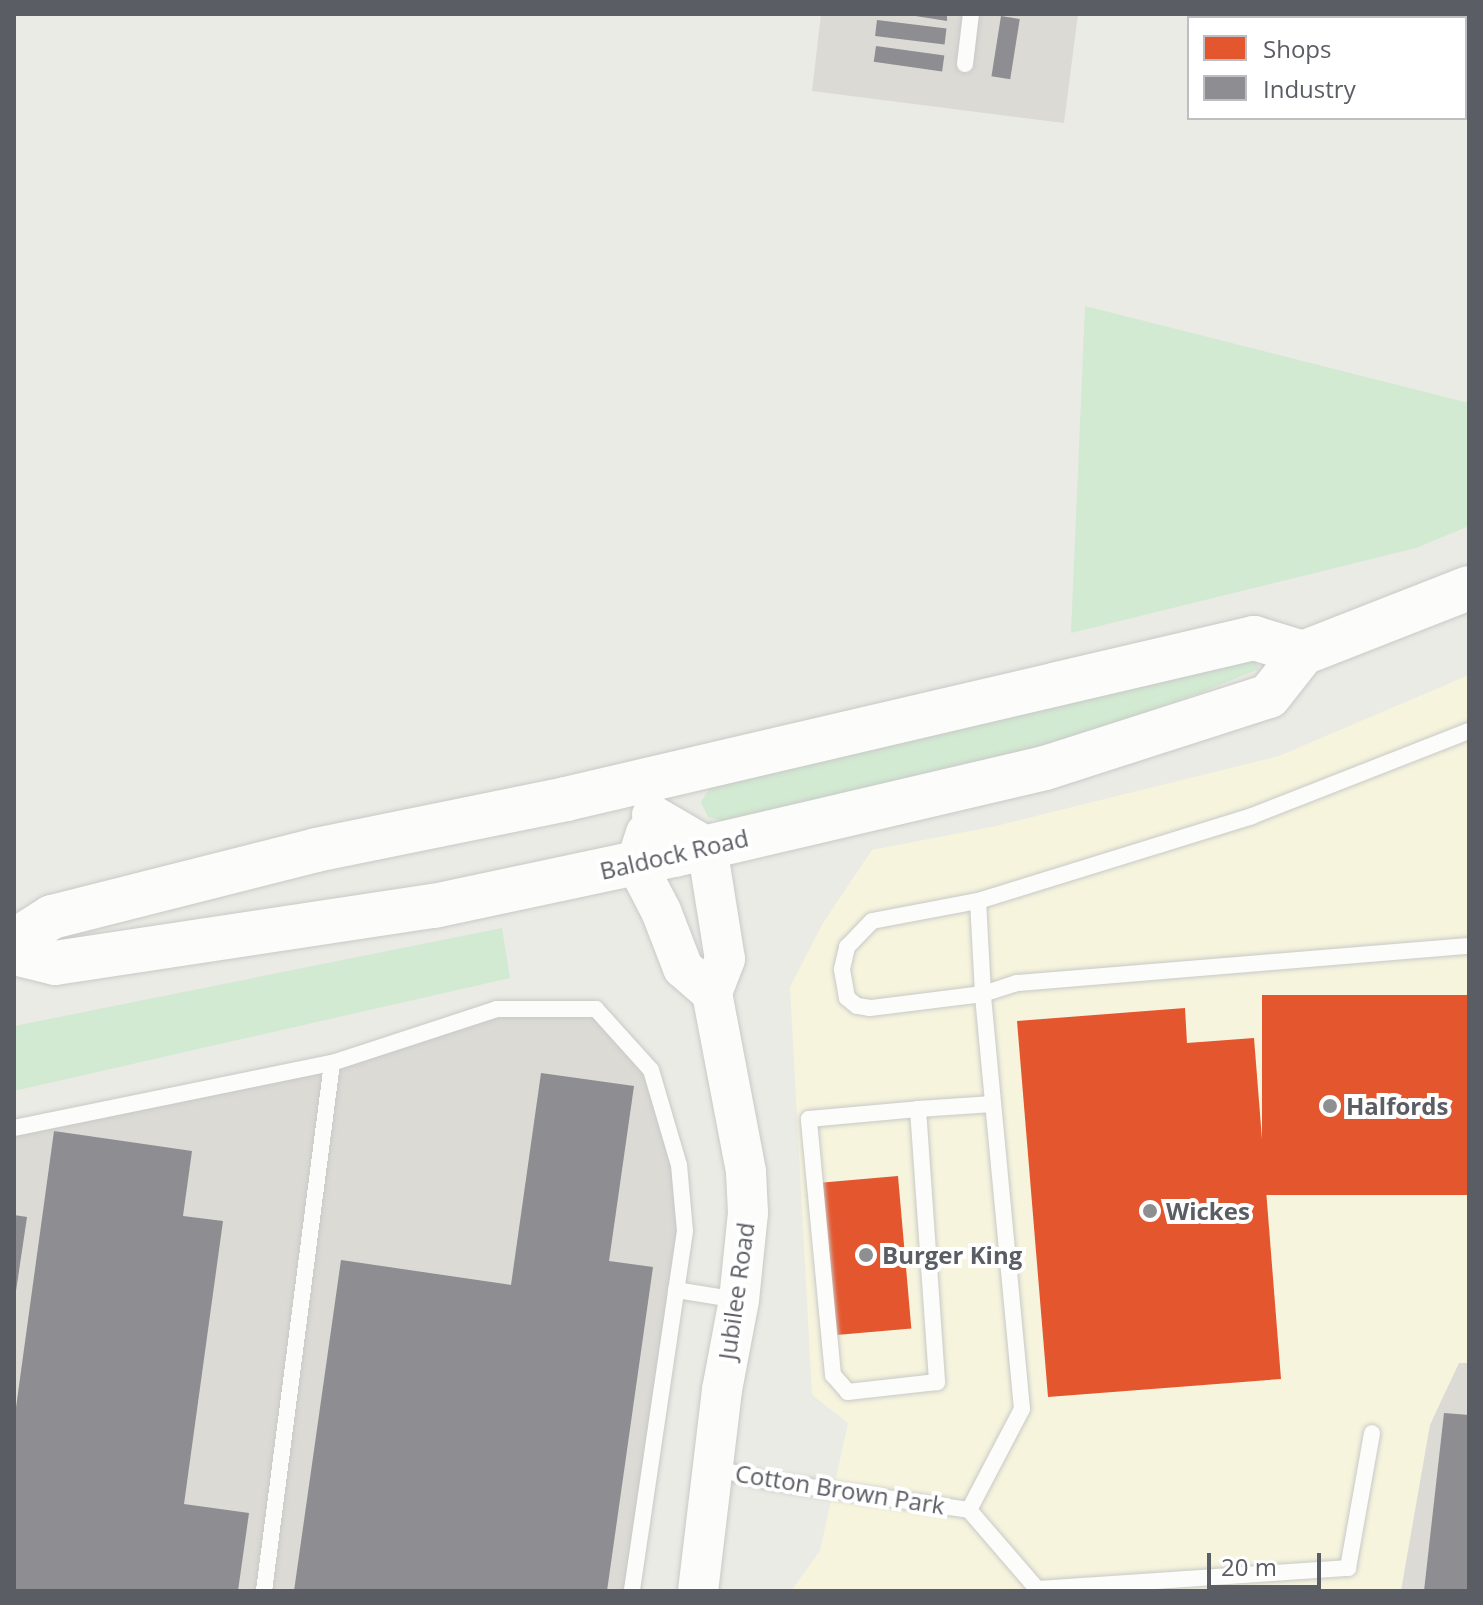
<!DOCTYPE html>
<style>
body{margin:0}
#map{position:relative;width:1483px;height:1605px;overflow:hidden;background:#ebebe5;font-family:"Open Sans",sans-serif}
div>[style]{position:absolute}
.commercial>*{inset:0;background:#f6f4dd}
.industrial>*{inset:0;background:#dbdad5}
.green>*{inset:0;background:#d2e9d2}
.shops>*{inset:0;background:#e4572e;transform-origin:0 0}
.industry>*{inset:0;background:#8d8d92;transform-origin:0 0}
.roads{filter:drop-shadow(0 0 2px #c8c9c7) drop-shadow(0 0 2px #c8c9c7)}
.service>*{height:16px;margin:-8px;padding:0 8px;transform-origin:8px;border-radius:8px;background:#fcfcfb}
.tertiary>*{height:40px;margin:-20px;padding:0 20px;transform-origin:20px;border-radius:20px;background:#fcfcfb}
.secondary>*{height:44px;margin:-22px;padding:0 22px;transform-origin:22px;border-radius:22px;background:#fcfcfb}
.dots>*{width:22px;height:22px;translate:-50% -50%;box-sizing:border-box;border:4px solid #fff;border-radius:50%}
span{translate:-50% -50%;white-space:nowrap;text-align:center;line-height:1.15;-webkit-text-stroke:8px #fff;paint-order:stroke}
.street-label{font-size:24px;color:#5b5d64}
.poi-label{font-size:24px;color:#5b5d64;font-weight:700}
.left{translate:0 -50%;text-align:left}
.frame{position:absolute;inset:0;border:16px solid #5b5d64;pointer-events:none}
.legend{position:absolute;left:1187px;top:16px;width:280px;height:104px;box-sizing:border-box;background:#fff;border:2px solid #bdbec1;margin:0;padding:10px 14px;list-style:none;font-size:24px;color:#5b5d64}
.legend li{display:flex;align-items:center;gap:16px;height:40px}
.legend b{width:40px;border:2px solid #bdbec1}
.scale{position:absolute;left:1207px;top:1553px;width:114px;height:36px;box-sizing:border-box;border:4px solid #5b5d64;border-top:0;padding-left:10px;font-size:24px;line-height:28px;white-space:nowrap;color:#5b5d64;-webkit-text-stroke:6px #fff;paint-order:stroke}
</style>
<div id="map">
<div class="commercial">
<i style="clip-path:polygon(1469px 675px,1469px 1363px,1459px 1363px,1430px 1425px,1401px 1591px,791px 1591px,820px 1551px,848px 1423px,812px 1395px,790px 987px,823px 923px,872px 850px,996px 826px,1279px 756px)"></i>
</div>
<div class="industrial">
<i style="clip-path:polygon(821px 14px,1078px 14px,1064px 123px,812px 91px)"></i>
<i style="clip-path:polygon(497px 1009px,596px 1009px,651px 1070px,685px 1231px,632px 1591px,14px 1591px,14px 1123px,332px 1063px)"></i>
<i style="clip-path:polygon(1459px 1363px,1469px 1363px,1469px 1591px,1401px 1591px,1430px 1425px)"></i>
</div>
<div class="green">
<i style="clip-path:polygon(1085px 306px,1469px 403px,1469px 526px,1416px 548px,1071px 633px)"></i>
<i style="clip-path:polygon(1254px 660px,1259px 669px,1205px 691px,1085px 734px,930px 777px,724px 821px,708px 817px,701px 802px,711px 786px)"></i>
<i style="clip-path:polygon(502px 928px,510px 978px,14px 1091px,14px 1026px)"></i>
</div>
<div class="shops">
<i style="left:1469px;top:995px;width:200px;height:207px;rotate:90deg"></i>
<i style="clip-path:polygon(1185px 1008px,1187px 1043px,1254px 1038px,1281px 1379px,1048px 1397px,1017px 1021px)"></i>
<i style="left:898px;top:1176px;width:153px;height:78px;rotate:85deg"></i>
</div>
<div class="industry">
<i style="clip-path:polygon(903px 14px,947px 14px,947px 21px)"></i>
<i style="left:1001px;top:16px;width:19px;height:61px;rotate:9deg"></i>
<i style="left:877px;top:20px;width:70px;height:16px;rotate:7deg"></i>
<i style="left:876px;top:46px;width:69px;height:16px;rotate:8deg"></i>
<i style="clip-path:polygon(541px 1073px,634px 1086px,609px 1261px,653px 1267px,607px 1591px,294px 1591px,341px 1260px,511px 1285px)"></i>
<i style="clip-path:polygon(54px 1131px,192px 1151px,183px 1216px,223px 1221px,184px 1504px,249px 1513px,238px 1591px,14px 1591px,14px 1422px)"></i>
<i style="clip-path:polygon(14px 1215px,27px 1217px,16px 1291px,14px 1291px)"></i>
<i style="clip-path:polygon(1444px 1413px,1469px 1415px,1469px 1591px,1424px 1591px)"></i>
</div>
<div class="roads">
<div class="service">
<i style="left:965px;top:64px;width:50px;rotate:-83.2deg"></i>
<i style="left:978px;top:901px;width:93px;rotate:86.9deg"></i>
<i style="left:983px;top:994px;width:36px;rotate:-18deg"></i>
<i style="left:1017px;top:983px;width:454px;rotate:-4.7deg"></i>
<i style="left:918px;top:1109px;width:274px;rotate:86deg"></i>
<i style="left:937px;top:1382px;width:90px;rotate:173.6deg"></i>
<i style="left:848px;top:1392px;width:23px;rotate:-131deg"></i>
<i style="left:833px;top:1375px;width:257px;rotate:-95.4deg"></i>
<i style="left:809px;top:1119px;width:109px;rotate:-5.2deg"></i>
<i style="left:918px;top:1109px;width:75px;rotate:-3.8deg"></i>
<i style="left:14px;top:1128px;width:325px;rotate:-11.6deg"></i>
<i style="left:332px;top:1063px;width:174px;rotate:-18.1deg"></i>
<i style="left:497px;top:1009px;width:99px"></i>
<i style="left:596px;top:1009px;width:82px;rotate:48deg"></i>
<i style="left:651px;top:1070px;width:99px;rotate:73.6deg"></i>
<i style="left:679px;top:1165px;width:66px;rotate:84.8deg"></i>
<i style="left:685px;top:1231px;width:364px;rotate:98.4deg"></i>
<i style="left:676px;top:1290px;width:63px;rotate:9.2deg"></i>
<i style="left:714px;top:1468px;width:56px;rotate:13.5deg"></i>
<i style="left:768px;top:1481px;width:203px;rotate:8.2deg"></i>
<i style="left:969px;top:1510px;width:114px;rotate:-62.3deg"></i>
<i style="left:1022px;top:1409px;width:417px;rotate:-95.4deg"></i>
<i style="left:983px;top:994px;width:114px;rotate:172.9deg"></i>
<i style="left:870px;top:1008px;width:13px;rotate:-171deg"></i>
<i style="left:857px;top:1006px;width:13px;rotate:-141deg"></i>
<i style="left:847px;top:998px;width:29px;rotate:-100deg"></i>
<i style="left:842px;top:969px;width:23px;rotate:-77deg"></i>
<i style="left:847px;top:947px;width:36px;rotate:-46deg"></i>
<i style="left:872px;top:921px;width:108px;rotate:-10.7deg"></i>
<i style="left:978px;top:901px;width:287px;rotate:-17.2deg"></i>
<i style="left:1252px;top:816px;width:233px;rotate:-21.4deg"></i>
<i style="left:969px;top:1510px;width:107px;rotate:49.2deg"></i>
<i style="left:1039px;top:1589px;width:310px;rotate:-3.9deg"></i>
<i style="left:1348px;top:1568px;width:137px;rotate:-79.9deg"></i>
<i style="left:264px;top:1591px;width:532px;rotate:-82.66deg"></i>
</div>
<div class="tertiary">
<i style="left:652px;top:815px;width:64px;rotate:30.2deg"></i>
<i style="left:707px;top:847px;width:113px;rotate:80.9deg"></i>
<i style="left:725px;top:959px;width:36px;rotate:111deg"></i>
<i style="left:712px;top:993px;width:182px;rotate:79.2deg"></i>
<i style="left:746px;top:1172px;width:41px;rotate:87.2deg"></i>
<i style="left:748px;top:1213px;width:87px;rotate:95.9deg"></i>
<i style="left:739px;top:1300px;width:92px;rotate:100.7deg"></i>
<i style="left:722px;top:1390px;width:202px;rotate:96.8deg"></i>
<i style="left:646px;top:833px;width:32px;rotate:108deg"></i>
<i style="left:636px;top:863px;width:54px;rotate:62.5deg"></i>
<i style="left:661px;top:911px;width:61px;rotate:68.9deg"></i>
<i style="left:683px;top:968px;width:38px;rotate:41deg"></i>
</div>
<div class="secondary">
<i style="left:14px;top:941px;width:45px;rotate:-32.3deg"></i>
<i style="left:52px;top:917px;width:272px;rotate:-14.2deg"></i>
<i style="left:316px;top:850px;width:255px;rotate:-11.5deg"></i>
<i style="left:566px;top:799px;width:707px;rotate:-13.17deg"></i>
<i style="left:1254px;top:638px;width:51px;rotate:17deg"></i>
<i style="left:14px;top:953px;width:42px;rotate:13.7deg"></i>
<i style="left:55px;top:963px;width:383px;rotate:-8.6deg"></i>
<i style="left:434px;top:906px;width:245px;rotate:-12deg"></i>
<i style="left:674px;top:855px;width:381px;rotate:-13.2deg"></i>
<i style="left:1045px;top:768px;width:235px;rotate:-17.8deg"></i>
<i style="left:1269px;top:696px;width:55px;rotate:-51.7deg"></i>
<i style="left:1303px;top:653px;width:178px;rotate:-21.4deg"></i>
</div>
</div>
<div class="dots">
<i style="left:1330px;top:1106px;background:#8d8f91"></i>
<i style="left:1150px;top:1211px;background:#8d8f91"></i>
<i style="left:866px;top:1255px;background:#8d8f91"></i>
</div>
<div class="street-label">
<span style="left:674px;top:854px;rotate:-13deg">Baldock Road</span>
<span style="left:736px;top:1291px;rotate:-82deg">Jubilee Road</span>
<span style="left:840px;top:1489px;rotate:9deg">Cotton Brown Park</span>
</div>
<div class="poi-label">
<span class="left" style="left:1346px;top:1106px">Halfords</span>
<span class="left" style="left:1166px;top:1211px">Wickes</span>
<span class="left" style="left:882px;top:1255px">Burger King</span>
</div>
<div class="frame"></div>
<ul class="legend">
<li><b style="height:22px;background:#e4572e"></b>Shops</li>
<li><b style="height:22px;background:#8d8d92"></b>Industry</li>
</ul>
<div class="scale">20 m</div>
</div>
